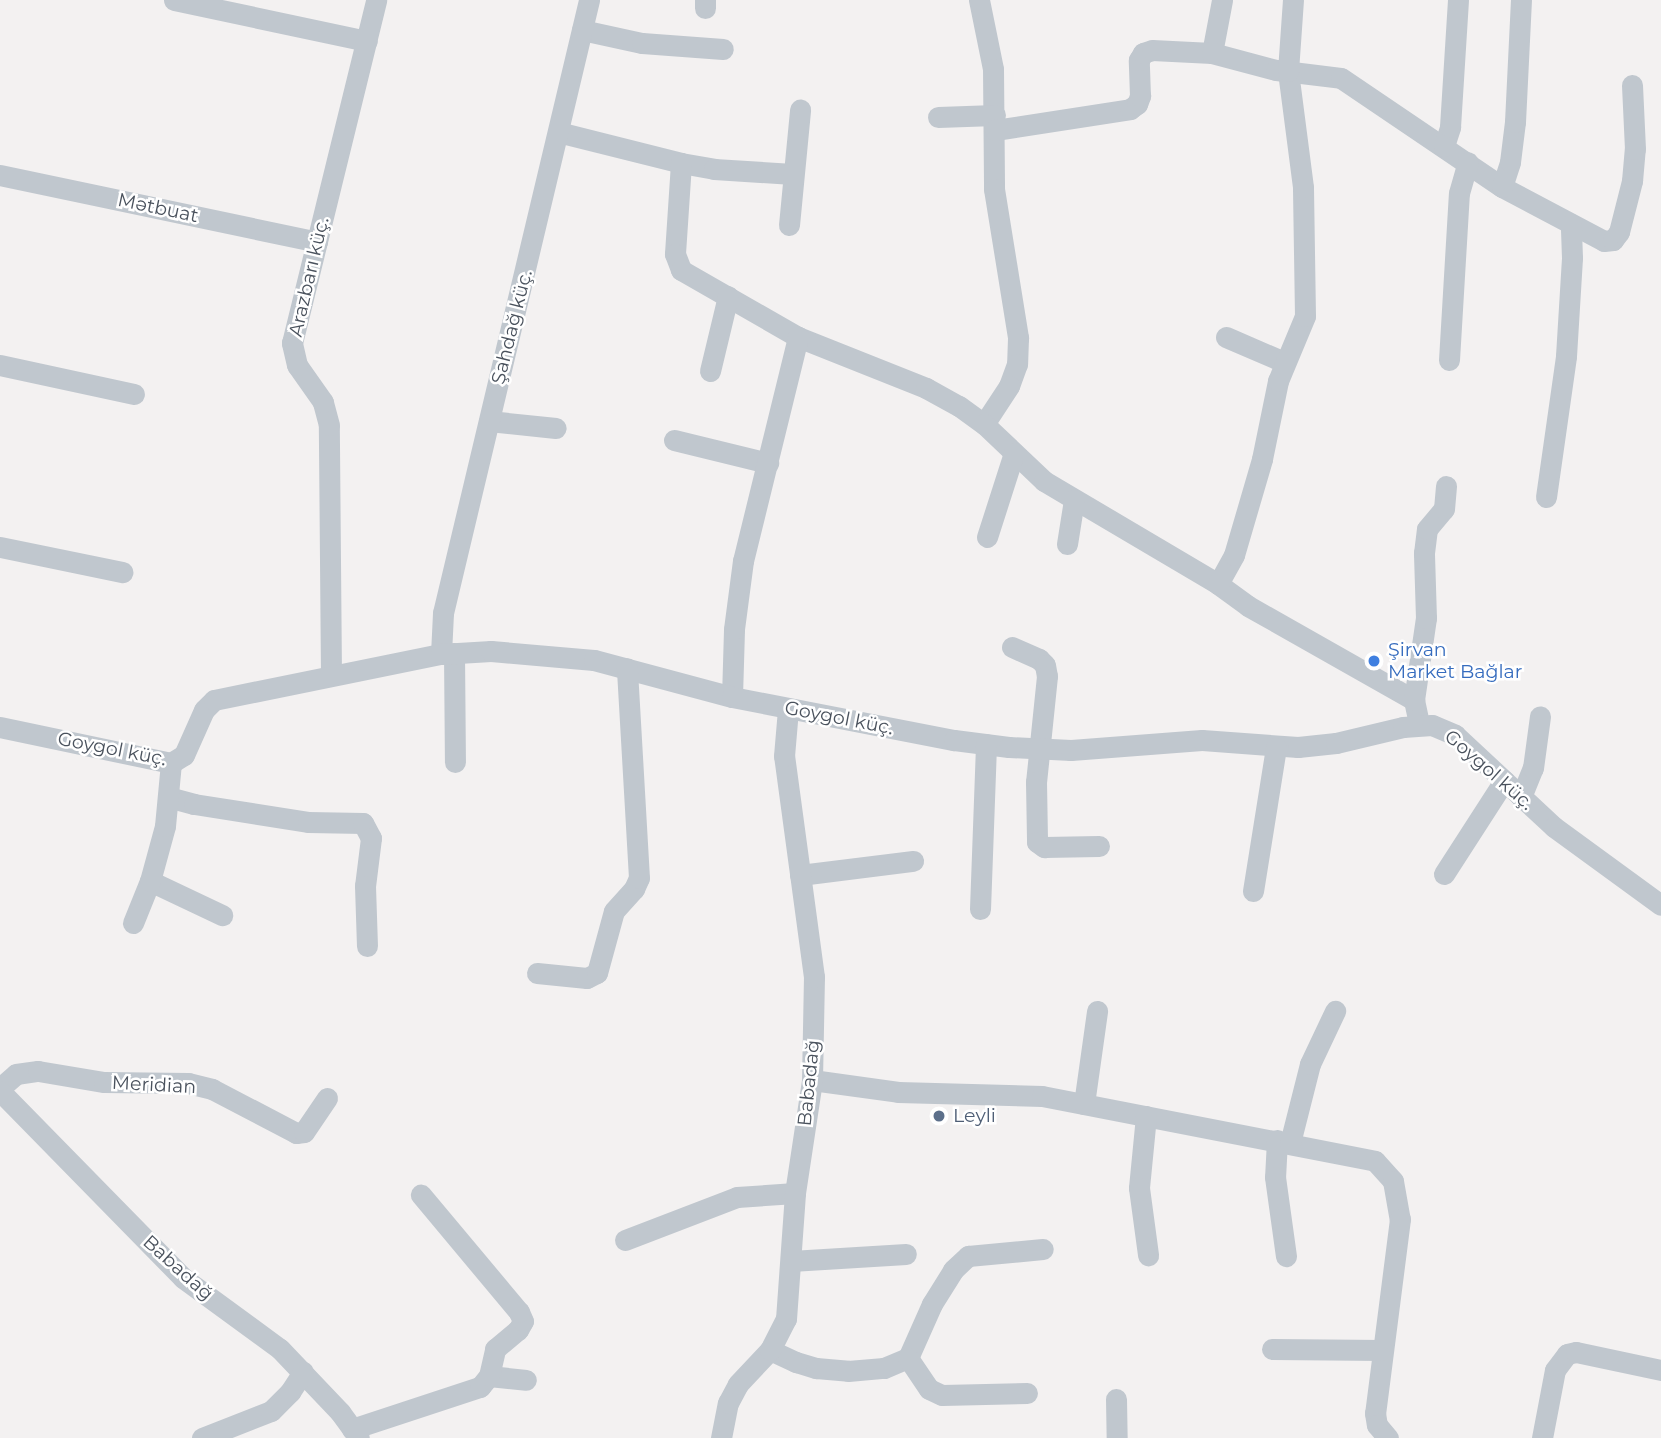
<!DOCTYPE html>
<meta charset="utf-8">
<style>
body{margin:0}
#map{position:relative;width:1661px;height:1438px;overflow:hidden;background:#f3f1f1;font-family:Montserrat,sans-serif}
div>[style]{position:absolute}
.street>*{height:21px;margin:-10.5px;padding:0 10.5px;transform-origin:10.5px;border-radius:10.5px;background:#c0c7ce}
.dots>*{width:19px;height:19px;translate:-50% -50%;box-sizing:border-box;border:4px solid #fff;border-radius:50%}
span{translate:-50% -50%;white-space:nowrap;text-align:center;line-height:1.15;-webkit-text-stroke:5px #fff;paint-order:stroke}
.street-label{font-size:19px;color:#4a525d}
.shop-label{font-size:19px;color:#366cbe}
.left{translate:0 -50%;text-align:left}
.service-label{font-size:19px;color:#4e5e75}
</style>
<div id="map">
<div class="street">
<i style="left:174px;top:0;width:197px;rotate:12deg"></i>
<i style="left:979px;top:0;width:70px;rotate:78.5deg"></i>
<i style="left:993px;top:69px;width:120px;rotate:89.5deg"></i>
<i style="left:994px;top:189px;width:151px;rotate:80.8deg"></i>
<i style="left:1018px;top:338px;width:26px;rotate:92deg"></i>
<i style="left:1017px;top:364px;width:23px;rotate:110deg"></i>
<i style="left:1009px;top:386px;width:45px;rotate:123.3deg"></i>
<i style="left:705px;top:8px;width:8px;rotate:-90deg"></i>
<i style="left:582px;top:30px;width:61px;rotate:12.2deg"></i>
<i style="left:642px;top:43px;width:81px;rotate:4.2deg"></i>
<i style="left:1212px;top:53px;width:54px;rotate:-79.3deg"></i>
<i style="left:938px;top:117px;width:57px;rotate:-2deg"></i>
<i style="left:995px;top:130px;width:137px;rotate:-8.8deg"></i>
<i style="left:1130px;top:109px;width:9px;rotate:-36deg"></i>
<i style="left:1137px;top:104px;width:9px;rotate:-69deg"></i>
<i style="left:1140px;top:96px;width:36px;rotate:-92deg"></i>
<i style="left:1139px;top:60px;width:8px;rotate:-60deg"></i>
<i style="left:1143px;top:53px;width:9px;rotate:-18deg"></i>
<i style="left:1152px;top:50px;width:60px;rotate:2.9deg"></i>
<i style="left:1212px;top:53px;width:66px;rotate:14.9deg"></i>
<i style="left:1276px;top:70px;width:65px;rotate:7deg"></i>
<i style="left:1341px;top:78px;width:194px;rotate:34.1deg"></i>
<i style="left:1502px;top:187px;width:115px;rotate:27.9deg"></i>
<i style="left:1604px;top:241px;width:9px;rotate:-6deg"></i>
<i style="left:1613px;top:240px;width:10px;rotate:-53deg"></i>
<i style="left:1619px;top:232px;width:53px;rotate:-75.7deg"></i>
<i style="left:1632px;top:181px;width:32px;rotate:-85deg"></i>
<i style="left:1635px;top:149px;width:64px;rotate:-92.7deg"></i>
<i style="left:558px;top:132px;width:127px;rotate:14.1deg"></i>
<i style="left:681px;top:163px;width:34px;rotate:10deg"></i>
<i style="left:714px;top:169px;width:79px;rotate:3.6deg"></i>
<i style="left:1444px;top:146px;width:20px;rotate:-72deg"></i>
<i style="left:1450px;top:127px;width:127px;rotate:-86.4deg"></i>
<i style="left:681px;top:163px;width:91px;rotate:93.8deg"></i>
<i style="left:675px;top:254px;width:17px;rotate:69deg"></i>
<i style="left:681px;top:270px;width:135px;rotate:29.8deg"></i>
<i style="left:798px;top:337px;width:138px;rotate:21.7deg"></i>
<i style="left:926px;top:388px;width:38px;rotate:29deg"></i>
<i style="left:959px;top:406px;width:31px;rotate:36deg"></i>
<i style="left:984px;top:424px;width:83px;rotate:43.5deg"></i>
<i style="left:1044px;top:481px;width:202px;rotate:30.6deg"></i>
<i style="left:1218px;top:584px;width:37px;rotate:36deg"></i>
<i style="left:1248px;top:606px;width:191px;rotate:29.5deg"></i>
<i style="left:1414px;top:700px;width:25px;rotate:78deg"></i>
<i style="left:0;top:175px;width:324px;rotate:11.9deg"></i>
<i style="left:1502px;top:187px;width:26px;rotate:-72deg"></i>
<i style="left:1510px;top:162px;width:40px;rotate:-82.9deg"></i>
<i style="left:1515px;top:122px;width:122px;rotate:-87.2deg"></i>
<i style="left:789px;top:225px;width:116px;rotate:-84.5deg"></i>
<i style="left:1226px;top:337px;width:63px;rotate:23.3deg"></i>
<i style="left:1449px;top:360px;width:167px;rotate:-86.6deg"></i>
<i style="left:1459px;top:193px;width:32px;rotate:-74deg"></i>
<i style="left:0;top:365px;width:137px;rotate:12.2deg"></i>
<i style="left:710px;top:371px;width:77px;rotate:-76.5deg"></i>
<i style="left:489px;top:421px;width:67px;rotate:6deg"></i>
<i style="left:674px;top:440px;width:97px;rotate:13.7deg"></i>
<i style="left:1546px;top:497px;width:142px;rotate:-81.9deg"></i>
<i style="left:1566px;top:356px;width:98px;rotate:-86.5deg"></i>
<i style="left:1572px;top:258px;width:34px;rotate:-92deg"></i>
<i style="left:987px;top:537px;width:88px;rotate:-72.2deg"></i>
<i style="left:1067px;top:544px;width:45px;rotate:-81deg"></i>
<i style="left:0;top:547px;width:125px;rotate:11.6deg"></i>
<i style="left:1218px;top:584px;width:33px;rotate:-61deg"></i>
<i style="left:1234px;top:555px;width:100px;rotate:-73.7deg"></i>
<i style="left:1262px;top:459px;width:80px;rotate:-78.4deg"></i>
<i style="left:1278px;top:381px;width:70px;rotate:-67.4deg"></i>
<i style="left:1305px;top:316px;width:129px;rotate:-90.9deg"></i>
<i style="left:1303px;top:187px;width:117px;rotate:-97.4deg"></i>
<i style="left:1288px;top:71px;width:71px;rotate:-86deg"></i>
<i style="left:1012px;top:647px;width:30px;rotate:24deg"></i>
<i style="left:1039px;top:659px;width:8px;rotate:45deg"></i>
<i style="left:1045px;top:665px;width:11px;rotate:80deg"></i>
<i style="left:1047px;top:676px;width:107px;rotate:95.9deg"></i>
<i style="left:1036px;top:782px;width:60px;rotate:89deg"></i>
<i style="left:1037px;top:842px;width:9px;rotate:36deg"></i>
<i style="left:1044px;top:847px;width:55px;rotate:-1deg"></i>
<i style="left:454px;top:653px;width:109px;rotate:89.5deg"></i>
<i style="left:441px;top:654px;width:41px;rotate:-87.2deg"></i>
<i style="left:443px;top:613px;width:630px;rotate:-76.6deg"></i>
<i style="left:331px;top:675px;width:250px;rotate:-90.5deg"></i>
<i style="left:329px;top:425px;width:24px;rotate:-105deg"></i>
<i style="left:323px;top:402px;width:45px;rotate:-125.1deg"></i>
<i style="left:297px;top:365px;width:23px;rotate:-103deg"></i>
<i style="left:292px;top:343px;width:353px;rotate:-76.2deg"></i>
<i style="left:732px;top:697px;width:68px;rotate:-88.3deg"></i>
<i style="left:734px;top:629px;width:69px;rotate:-82.5deg"></i>
<i style="left:743px;top:561px;width:231px;rotate:-76.2deg"></i>
<i style="left:1414px;top:700px;width:83px;rotate:-81.7deg"></i>
<i style="left:1426px;top:618px;width:65px;rotate:-91.8deg"></i>
<i style="left:1424px;top:553px;width:24px;rotate:-83deg"></i>
<i style="left:1427px;top:529px;width:26px;rotate:-50deg"></i>
<i style="left:1444px;top:509px;width:23px;rotate:-85deg"></i>
<i style="left:0;top:727px;width:175px;rotate:11.9deg"></i>
<i style="left:171px;top:763px;width:15px;rotate:-32deg"></i>
<i style="left:184px;top:755px;width:49px;rotate:-66deg"></i>
<i style="left:204px;top:710px;width:14px;rotate:-45deg"></i>
<i style="left:214px;top:700px;width:232px;rotate:-11.5deg"></i>
<i style="left:441px;top:654px;width:50px;rotate:-3.4deg"></i>
<i style="left:491px;top:651px;width:103px;rotate:5deg"></i>
<i style="left:594px;top:660px;width:143px;rotate:15deg"></i>
<i style="left:732px;top:697px;width:226px;rotate:11deg"></i>
<i style="left:954px;top:740px;width:55px;rotate:7.3deg"></i>
<i style="left:1009px;top:747px;width:62px;rotate:2.8deg"></i>
<i style="left:1071px;top:750px;width:131px;rotate:-4.4deg"></i>
<i style="left:1202px;top:740px;width:96px;rotate:4.2deg"></i>
<i style="left:1298px;top:747px;width:38px;rotate:-6deg"></i>
<i style="left:1336px;top:743px;width:69px;rotate:-13.4deg"></i>
<i style="left:1403px;top:727px;width:29px;rotate:-4deg"></i>
<i style="left:1432px;top:725px;width:25px;rotate:23deg"></i>
<i style="left:1455px;top:735px;width:135px;rotate:42.9deg"></i>
<i style="left:1554px;top:827px;width:132px;rotate:36.1deg"></i>
<i style="left:168px;top:797px;width:27px;rotate:15deg"></i>
<i style="left:194px;top:804px;width:115px;rotate:9deg"></i>
<i style="left:308px;top:822px;width:55px;rotate:1deg"></i>
<i style="left:363px;top:823px;width:17px;rotate:62deg"></i>
<i style="left:371px;top:838px;width:48px;rotate:97.1deg"></i>
<i style="left:365px;top:886px;width:60px;rotate:88.1deg"></i>
<i style="left:1521px;top:797px;width:31px;rotate:-68deg"></i>
<i style="left:1533px;top:768px;width:52px;rotate:-82.3deg"></i>
<i style="left:1444px;top:874px;width:111px;rotate:-57.2deg"></i>
<i style="left:800px;top:875px;width:114px;rotate:-7.1deg"></i>
<i style="left:150px;top:881px;width:80px;rotate:25.3deg"></i>
<i style="left:1253px;top:891px;width:145px;rotate:-80.9deg"></i>
<i style="left:980px;top:909px;width:165px;rotate:-87.9deg"></i>
<i style="left:133px;top:923px;width:45px;rotate:-68deg"></i>
<i style="left:150px;top:881px;width:57px;rotate:-74.7deg"></i>
<i style="left:165px;top:826px;width:63px;rotate:-84.6deg"></i>
<i style="left:537px;top:973px;width:50px;rotate:5.7deg"></i>
<i style="left:587px;top:978px;width:11px;rotate:-27deg"></i>
<i style="left:597px;top:973px;width:64px;rotate:-74.7deg"></i>
<i style="left:614px;top:911px;width:30px;rotate:-48deg"></i>
<i style="left:634px;top:889px;width:12px;rotate:-66deg"></i>
<i style="left:639px;top:878px;width:210px;rotate:-93.3deg"></i>
<i style="left:812px;top:1080px;width:87px;rotate:7.9deg"></i>
<i style="left:898px;top:1092px;width:144px;rotate:1.6deg"></i>
<i style="left:1042px;top:1096px;width:339px;rotate:11deg"></i>
<i style="left:1375px;top:1161px;width:27px;rotate:48deg"></i>
<i style="left:1393px;top:1181px;width:39px;rotate:80deg"></i>
<i style="left:1400px;top:1219px;width:196px;rotate:97.3deg"></i>
<i style="left:1375px;top:1413px;width:12px;rotate:81deg"></i>
<i style="left:1377px;top:1425px;width:17px;rotate:50deg"></i>
<i style="left:0;top:1088px;width:21px;rotate:-41deg"></i>
<i style="left:16px;top:1074px;width:22px;rotate:-8deg"></i>
<i style="left:38px;top:1071px;width:67px;rotate:9.5deg"></i>
<i style="left:104px;top:1082px;width:84px;rotate:0.7deg"></i>
<i style="left:188px;top:1083px;width:25px;rotate:14deg"></i>
<i style="left:212px;top:1089px;width:95px;rotate:27.6deg"></i>
<i style="left:296px;top:1133px;width:8px;rotate:-7deg"></i>
<i style="left:304px;top:1132px;width:41px;rotate:-55.9deg"></i>
<i style="left:0;top:1091px;width:262px;rotate:45.6deg"></i>
<i style="left:183px;top:1278px;width:120px;rotate:36.2deg"></i>
<i style="left:280px;top:1349px;width:87px;rotate:46.4deg"></i>
<i style="left:340px;top:1412px;width:32px;rotate:54deg"></i>
<i style="left:1084px;top:1104px;width:94px;rotate:-82deg"></i>
<i style="left:1146px;top:1116px;width:72px;rotate:95.6deg"></i>
<i style="left:1139px;top:1188px;width:68px;rotate:82.3deg"></i>
<i style="left:1277px;top:1140px;width:37px;rotate:93deg"></i>
<i style="left:1275px;top:1177px;width:80px;rotate:82.1deg"></i>
<i style="left:1290px;top:1143px;width:81px;rotate:-75.8deg"></i>
<i style="left:1310px;top:1064px;width:59px;rotate:-64.7deg"></i>
<i style="left:625px;top:1240px;width:120px;rotate:-21deg"></i>
<i style="left:737px;top:1197px;width:58px;rotate:-3.9deg"></i>
<i style="left:791px;top:1261px;width:115px;rotate:-3.5deg"></i>
<i style="left:1272px;top:1349px;width:110px;rotate:0.5deg"></i>
<i style="left:770px;top:1350px;width:29px;rotate:25deg"></i>
<i style="left:796px;top:1362px;width:21px;rotate:17deg"></i>
<i style="left:816px;top:1368px;width:32px;rotate:5deg"></i>
<i style="left:848px;top:1371px;width:36px;rotate:-5deg"></i>
<i style="left:884px;top:1368px;width:26px;rotate:-23deg"></i>
<i style="left:908px;top:1358px;width:59px;rotate:-66deg"></i>
<i style="left:932px;top:1304px;width:40px;rotate:-58deg"></i>
<i style="left:953px;top:1270px;width:21px;rotate:-43deg"></i>
<i style="left:968px;top:1256px;width:75px;rotate:-5.3deg"></i>
<i style="left:908px;top:1358px;width:37px;rotate:56deg"></i>
<i style="left:929px;top:1389px;width:14px;rotate:25deg"></i>
<i style="left:942px;top:1395px;width:85px;rotate:-1.3deg"></i>
<i style="left:489px;top:1376px;width:37px;rotate:6deg"></i>
<i style="left:1116px;top:1399px;width:39px;rotate:89deg"></i>
<i style="left:352px;top:1429px;width:135px;rotate:-18.2deg"></i>
<i style="left:480px;top:1387px;width:14px;rotate:-51deg"></i>
<i style="left:489px;top:1376px;width:28px;rotate:-77deg"></i>
<i style="left:495px;top:1349px;width:30px;rotate:-40deg"></i>
<i style="left:518px;top:1330px;width:10px;rotate:-61deg"></i>
<i style="left:523px;top:1321px;width:10px;rotate:-114deg"></i>
<i style="left:519px;top:1312px;width:153px;rotate:-129.9deg"></i>
<i style="left:202px;top:1438px;width:74px;rotate:-21.4deg"></i>
<i style="left:271px;top:1411px;width:27px;rotate:-45deg"></i>
<i style="left:290px;top:1392px;width:24px;rotate:-57deg"></i>
<i style="left:721px;top:1438px;width:36px;rotate:-79deg"></i>
<i style="left:728px;top:1403px;width:21px;rotate:-62deg"></i>
<i style="left:738px;top:1384px;width:47px;rotate:-46.7deg"></i>
<i style="left:770px;top:1350px;width:35px;rotate:-63deg"></i>
<i style="left:786px;top:1319px;width:126px;rotate:-85.9deg"></i>
<i style="left:795px;top:1193px;width:114px;rotate:-81.4deg"></i>
<i style="left:812px;top:1080px;width:103px;rotate:-88.9deg"></i>
<i style="left:814px;top:977px;width:223px;rotate:-97.7deg"></i>
<i style="left:784px;top:756px;width:47px;rotate:-85.1deg"></i>
<i style="left:1542px;top:1438px;width:69px;rotate:-79.2deg"></i>
<i style="left:1555px;top:1370px;width:20px;rotate:-53deg"></i>
<i style="left:1567px;top:1354px;width:9px;rotate:-13deg"></i>
<i style="left:1576px;top:1352px;width:87px;rotate:12deg"></i>
</div>
<div class="dots">
<i style="left:1374px;top:661px;background:#3f7fe0"></i>
<i style="left:939px;top:1116px;background:#5c6f8a"></i>
</div>
<div class="street-label">
<span style="left:158px;top:208px;rotate:12deg">Mətbuat</span>
<span style="left:309px;top:277px;rotate:-77deg">Arazbarı küç.</span>
<span style="left:512px;top:327px;rotate:-76deg">Şahdağ küç.</span>
<span style="left:839px;top:718px;rotate:11deg">Goygol küç.</span>
<span style="left:112px;top:749px;rotate:11deg">Goygol küç.</span>
<span style="left:1489px;top:770px;rotate:41deg">Goygol küç.</span>
<span style="left:809px;top:1083px;rotate:-84deg">Babadağ</span>
<span style="left:154px;top:1085px;rotate:3deg">Meridian</span>
<span style="left:178px;top:1268px;rotate:42deg">Babadağ</span>
</div>
<div class="shop-label">
<span class="left" style="left:1388px;top:661px">Şirvan<br>Market Bağlar</span>
</div>
<div class="service-label">
<span class="left" style="left:953px;top:1116px">Leyli</span>
</div>
</div>
